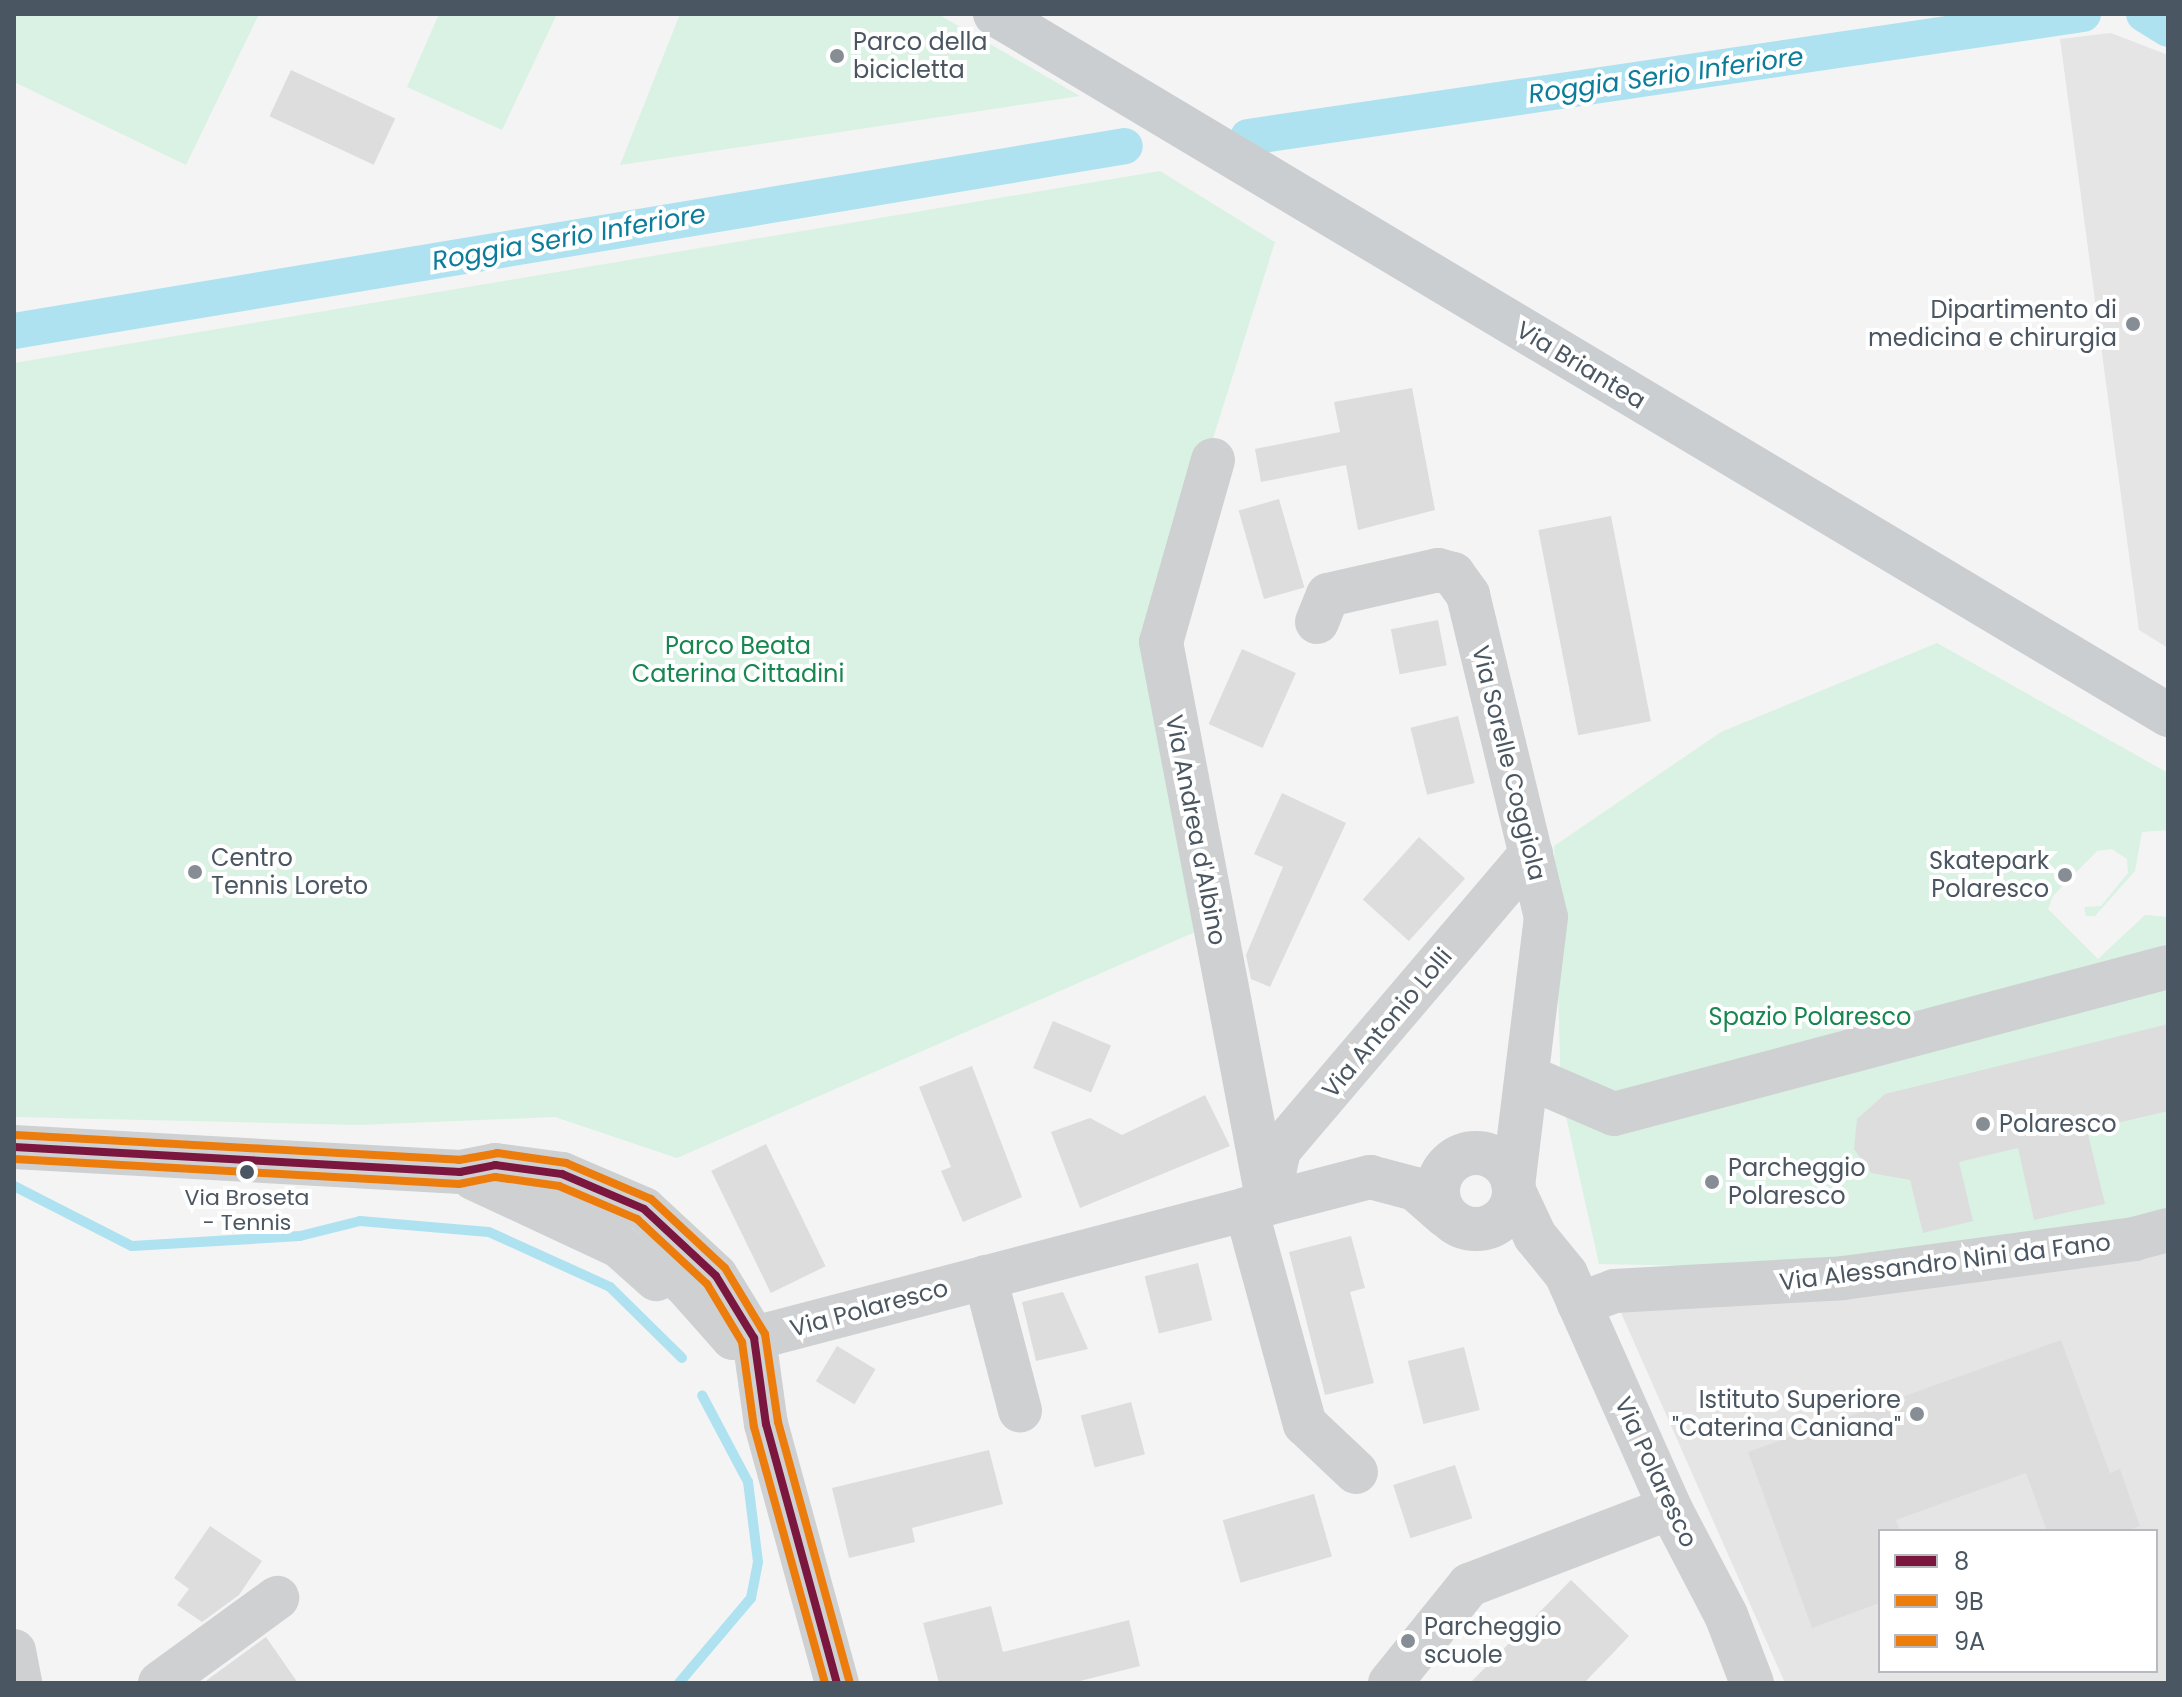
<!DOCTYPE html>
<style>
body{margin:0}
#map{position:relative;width:2182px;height:1697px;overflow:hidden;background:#f4f4f4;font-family:Poppins,sans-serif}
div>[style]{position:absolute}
.education>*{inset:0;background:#e6e5e6}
.green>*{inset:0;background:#d9f2e3}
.stream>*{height:10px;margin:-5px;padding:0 5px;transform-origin:5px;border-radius:5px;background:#aee2f0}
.canal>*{height:36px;margin:-18px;padding:0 18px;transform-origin:18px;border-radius:18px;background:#aee2f0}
.building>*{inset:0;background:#ddddde;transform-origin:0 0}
.minor>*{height:44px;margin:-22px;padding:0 22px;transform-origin:22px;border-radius:22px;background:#ced0d2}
.minor>.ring{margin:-22px;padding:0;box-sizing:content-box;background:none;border:44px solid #ced0d2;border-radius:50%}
.major>*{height:44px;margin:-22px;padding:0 22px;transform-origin:22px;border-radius:22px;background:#caced1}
.bus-1>*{height:8px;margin:-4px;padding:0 4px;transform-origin:4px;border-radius:4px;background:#7b163e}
.bus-2>*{height:8px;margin:-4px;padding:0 4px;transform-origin:4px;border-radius:4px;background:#ec7c0c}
.bus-3>*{height:8px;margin:-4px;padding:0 4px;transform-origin:4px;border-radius:4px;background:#ec7c0c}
.dots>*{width:22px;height:22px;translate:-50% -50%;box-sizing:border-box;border:4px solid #fff;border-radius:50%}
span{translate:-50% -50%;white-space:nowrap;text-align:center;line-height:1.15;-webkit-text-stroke:8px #fff;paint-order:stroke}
.bus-label{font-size:22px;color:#4a5661}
.poi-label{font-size:24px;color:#4a5661}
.left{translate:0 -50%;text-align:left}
.right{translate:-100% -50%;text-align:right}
.street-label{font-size:24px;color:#4a5661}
.park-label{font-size:24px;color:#17864f}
.water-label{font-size:26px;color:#0c7c9b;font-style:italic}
.frame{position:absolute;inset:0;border:16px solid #4a5661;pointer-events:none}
.legend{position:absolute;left:1878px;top:1529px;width:280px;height:144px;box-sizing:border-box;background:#fff;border:2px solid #b7bbc0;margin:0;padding:10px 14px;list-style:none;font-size:24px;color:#4a5661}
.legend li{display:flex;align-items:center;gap:16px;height:40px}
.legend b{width:40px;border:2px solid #b7bbc0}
</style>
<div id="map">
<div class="education">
<i style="clip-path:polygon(2111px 33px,2168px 55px,2168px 648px,2139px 630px,2060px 39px)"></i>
<i style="clip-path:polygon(evenodd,2168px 1244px,2168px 1683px,1785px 1683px,1614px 1297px,2168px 1244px,1880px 1531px,2156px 1531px,2156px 1671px,1880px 1671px,1880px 1531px)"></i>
</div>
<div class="green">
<i style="clip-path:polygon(14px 14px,259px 14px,186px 165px,14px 82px)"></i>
<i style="clip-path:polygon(439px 14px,557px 14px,502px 130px,407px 87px)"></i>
<i style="clip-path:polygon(680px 14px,938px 14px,1080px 96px,620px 165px)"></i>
<i style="clip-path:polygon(1160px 171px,1275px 242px,1148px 644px,1202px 929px,677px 1158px,555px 1117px,359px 1125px,14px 1117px,14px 363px)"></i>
<i style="clip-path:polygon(1937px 643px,2168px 773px,2168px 830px,2142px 832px,2135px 871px,2095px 916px,2086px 916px,2084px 907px,2101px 906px,2128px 873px,2127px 859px,2112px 849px,2097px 851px,2053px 896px,2048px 909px,2098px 959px,2145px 915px,2168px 917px,2168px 1213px,1839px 1269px,1599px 1264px,1561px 1094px,1554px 846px,1721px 732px)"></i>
</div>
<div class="stream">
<i style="left:14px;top:1186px;width:132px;rotate:27deg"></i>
<i style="left:132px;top:1246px;width:168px;rotate:-3.4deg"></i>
<i style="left:300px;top:1236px;width:62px;rotate:-14deg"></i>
<i style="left:360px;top:1221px;width:129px;rotate:4.9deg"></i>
<i style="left:489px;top:1232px;width:133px;rotate:24.4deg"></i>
<i style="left:610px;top:1287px;width:101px;rotate:44.6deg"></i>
<i style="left:679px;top:1683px;width:111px;rotate:-49.7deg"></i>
<i style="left:751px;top:1598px;width:37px;rotate:-79deg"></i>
<i style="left:758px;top:1562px;width:81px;rotate:-97.1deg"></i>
<i style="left:748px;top:1482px;width:98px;rotate:-117.9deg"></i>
</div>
<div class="canal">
<i style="left:2144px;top:14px;width:28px;rotate:32deg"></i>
<i style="left:1248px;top:137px;width:844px;rotate:-8.38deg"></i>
<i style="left:14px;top:331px;width:1126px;rotate:-9.45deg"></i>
</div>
<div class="building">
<i style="left:291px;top:70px;width:115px;height:51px;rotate:25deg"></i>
<i style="clip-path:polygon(1412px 388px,1435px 510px,1358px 530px,1346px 465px,1261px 482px,1255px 449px,1340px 432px,1334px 402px)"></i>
<i style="left:1279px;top:499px;width:92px;height:42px;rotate:74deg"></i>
<i style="left:1611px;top:516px;width:209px;height:74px;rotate:79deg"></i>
<i style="left:1438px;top:620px;width:46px;height:48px;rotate:79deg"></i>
<i style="left:1242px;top:649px;width:59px;height:82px;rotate:24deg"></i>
<i style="left:1458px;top:716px;width:69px;height:49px;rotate:76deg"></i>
<i style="clip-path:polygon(1282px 793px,1346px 823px,1270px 987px,1251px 979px,1246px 955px,1283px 867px,1254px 854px)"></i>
<i style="left:1419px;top:837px;width:62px;height:84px;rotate:42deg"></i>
<i style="left:1053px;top:1021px;width:63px;height:51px;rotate:23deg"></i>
<i style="clip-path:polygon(2168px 1024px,2168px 1111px,2087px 1130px,2105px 1204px,2034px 1220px,2018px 1148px,1959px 1162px,1973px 1221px,1923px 1233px,1910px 1180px,1871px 1173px,1854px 1149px,1857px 1119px,1885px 1094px)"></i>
<i style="clip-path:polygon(972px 1066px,1022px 1197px,963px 1222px,941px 1171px,951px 1167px,919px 1087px)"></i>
<i style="clip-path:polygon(1205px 1095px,1230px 1146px,1080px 1208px,1051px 1132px,1090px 1118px,1122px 1135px)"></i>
<i style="left:766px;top:1144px;width:136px;height:61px;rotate:64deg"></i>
<i style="clip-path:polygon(1351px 1236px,1365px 1288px,1350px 1292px,1374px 1383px,1325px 1395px,1289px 1252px)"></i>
<i style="left:1198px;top:1263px;width:59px;height:55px;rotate:76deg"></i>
<i style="clip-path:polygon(1063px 1292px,1088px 1349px,1036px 1361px,1022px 1302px)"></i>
<i style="clip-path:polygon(2061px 1340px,2110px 1473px,2120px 1469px,2140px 1526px,2126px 1531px,2047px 1531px,2026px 1473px,1896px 1520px,1900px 1531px,1880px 1531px,1880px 1603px,1812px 1628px,1748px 1452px)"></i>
<i style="left:837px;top:1346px;width:45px;height:41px;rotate:31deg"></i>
<i style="left:1464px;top:1347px;width:65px;height:58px;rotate:76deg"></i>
<i style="left:1131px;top:1402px;width:54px;height:52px;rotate:75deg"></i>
<i style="clip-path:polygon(989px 1450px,1003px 1504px,912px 1528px,915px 1542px,849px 1558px,832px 1488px)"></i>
<i style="left:1455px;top:1465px;width:56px;height:65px;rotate:72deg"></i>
<i style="left:1314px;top:1494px;width:65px;height:95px;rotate:74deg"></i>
<i style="clip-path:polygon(210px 1526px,262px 1561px,239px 1595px,202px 1622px,177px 1605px,189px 1589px,174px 1578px)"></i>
<i style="clip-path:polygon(1571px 1580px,1629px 1636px,1613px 1653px,1584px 1683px,1470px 1683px)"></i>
<i style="clip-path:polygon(991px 1606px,1003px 1652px,1129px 1620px,1140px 1666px,1072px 1683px,939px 1683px,923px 1623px)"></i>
<i style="clip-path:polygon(266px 1637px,298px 1683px,203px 1683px)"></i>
</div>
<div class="minor">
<i style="left:1213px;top:460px;width:189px;rotate:105.9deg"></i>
<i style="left:1161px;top:642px;width:571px;rotate:79.2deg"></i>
<i style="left:1317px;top:622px;width:29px;rotate:-68deg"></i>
<i style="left:1328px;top:595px;width:113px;rotate:-12.8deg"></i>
<i style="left:1438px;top:570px;width:16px;rotate:15deg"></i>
<i style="left:1453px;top:574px;width:26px;rotate:54deg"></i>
<i style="left:1468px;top:595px;width:331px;rotate:76.4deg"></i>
<i style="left:1546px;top:917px;width:269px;rotate:97deg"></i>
<i style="left:1530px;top:1078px;width:91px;rotate:23.2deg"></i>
<i style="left:1614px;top:1114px;width:573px;rotate:-14.86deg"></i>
<i style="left:14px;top:1147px;width:447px;rotate:3.2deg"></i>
<i style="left:460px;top:1172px;width:36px;rotate:-11deg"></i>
<i style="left:495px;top:1165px;width:68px;rotate:7.7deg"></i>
<i style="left:562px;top:1174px;width:89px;rotate:23.1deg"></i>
<i style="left:644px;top:1209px;width:98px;rotate:42.9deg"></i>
<i style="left:716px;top:1276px;width:73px;rotate:58.5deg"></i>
<i style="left:754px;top:1338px;width:87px;rotate:82.1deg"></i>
<i style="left:766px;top:1424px;width:269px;rotate:74.7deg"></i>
<i class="ring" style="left:1438px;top:1153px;width:32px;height:32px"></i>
<i style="left:473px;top:1178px;width:161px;rotate:25deg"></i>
<i style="left:619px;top:1246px;width:50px;rotate:41.7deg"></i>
<i style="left:1514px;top:1191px;width:50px;rotate:65deg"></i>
<i style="left:1535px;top:1236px;width:49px;rotate:50.8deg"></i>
<i style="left:1566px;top:1274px;width:256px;rotate:66deg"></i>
<i style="left:1670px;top:1508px;width:121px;rotate:62.4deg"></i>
<i style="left:1726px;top:1615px;width:73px;rotate:69.1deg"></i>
<i style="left:1269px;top:1197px;width:48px;rotate:-78deg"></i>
<i style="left:1279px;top:1150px;width:389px;rotate:-49.6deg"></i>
<i style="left:1246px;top:1209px;width:223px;rotate:74.7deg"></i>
<i style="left:1305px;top:1424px;width:70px;rotate:43.3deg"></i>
<i style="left:636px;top:1257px;width:28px;rotate:17deg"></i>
<i style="left:663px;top:1265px;width:29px;rotate:41deg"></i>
<i style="left:685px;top:1284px;width:72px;rotate:48.4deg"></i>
<i style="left:733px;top:1338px;width:21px"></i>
<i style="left:754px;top:1338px;width:637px;rotate:-14.65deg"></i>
<i style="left:1370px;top:1177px;width:47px;rotate:14.9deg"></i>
<i style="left:1415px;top:1189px;width:41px;rotate:41.1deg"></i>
<i style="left:985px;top:1277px;width:138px;rotate:75.3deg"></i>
<i style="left:1579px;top:1304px;width:37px;rotate:-20deg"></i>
<i style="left:1614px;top:1291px;width:229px;rotate:-3.2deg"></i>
<i style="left:1843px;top:1278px;width:294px;rotate:-7.6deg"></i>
<i style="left:2134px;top:1239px;width:35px;rotate:-15deg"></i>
<i style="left:14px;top:1651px;width:33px;rotate:79deg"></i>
<i style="left:160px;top:1683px;width:145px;rotate:-36deg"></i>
<i style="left:1390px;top:1683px;width:126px;rotate:-51.1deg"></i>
<i style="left:1469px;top:1585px;width:215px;rotate:-21deg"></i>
</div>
<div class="major">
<i style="left:995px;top:14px;width:1367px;rotate:30.86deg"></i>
</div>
<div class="bus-1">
<i style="left:14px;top:1147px;width:447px;rotate:3.2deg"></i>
<i style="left:460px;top:1172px;width:36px;rotate:-11deg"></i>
<i style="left:495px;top:1165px;width:68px;rotate:7.7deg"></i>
<i style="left:562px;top:1174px;width:89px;rotate:23.1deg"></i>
<i style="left:644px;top:1209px;width:98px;rotate:42.9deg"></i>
<i style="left:716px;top:1276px;width:73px;rotate:58.5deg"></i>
<i style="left:754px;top:1338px;width:87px;rotate:82.1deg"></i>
<i style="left:766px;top:1424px;width:269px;rotate:74.7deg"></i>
</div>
<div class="bus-2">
<i style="left:14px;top:1159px;width:446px;rotate:3.2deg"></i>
<i style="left:459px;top:1184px;width:37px;rotate:-11deg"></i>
<i style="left:495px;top:1177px;width:65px;rotate:8deg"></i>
<i style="left:559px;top:1186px;width:85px;rotate:22.9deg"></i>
<i style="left:637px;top:1219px;width:96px;rotate:42.9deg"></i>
<i style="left:707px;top:1284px;width:68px;rotate:58.9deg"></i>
<i style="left:742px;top:1342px;width:86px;rotate:82deg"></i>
<i style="left:754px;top:1427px;width:266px;rotate:74.5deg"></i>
</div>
<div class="bus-3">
<i style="left:15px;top:1135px;width:445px;rotate:3.2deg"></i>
<i style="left:459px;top:1160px;width:39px;rotate:-10deg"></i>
<i style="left:497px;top:1153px;width:70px;rotate:8.2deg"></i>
<i style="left:566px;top:1163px;width:92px;rotate:23deg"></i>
<i style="left:651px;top:1199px;width:101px;rotate:43deg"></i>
<i style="left:725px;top:1268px;width:77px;rotate:58.8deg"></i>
<i style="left:765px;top:1334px;width:89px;rotate:81.6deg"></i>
<i style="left:778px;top:1422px;width:268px;rotate:74.6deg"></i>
</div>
<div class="dots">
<i style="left:837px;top:56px;background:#868d94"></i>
<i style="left:2133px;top:324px;background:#868d94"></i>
<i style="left:195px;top:872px;background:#868d94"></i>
<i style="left:2065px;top:875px;background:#868d94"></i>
<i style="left:1983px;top:1124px;background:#868d94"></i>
<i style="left:247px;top:1172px;background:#4a5661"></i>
<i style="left:1712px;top:1182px;background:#868d94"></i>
<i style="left:1917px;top:1414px;background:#868d94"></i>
<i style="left:1408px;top:1641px;background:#868d94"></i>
</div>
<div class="bus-label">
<span style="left:247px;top:1210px">Via Broseta<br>- Tennis</span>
</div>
<div class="poi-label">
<span class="left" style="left:853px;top:56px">Parco della<br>bicicletta</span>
<span class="right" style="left:2117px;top:324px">Dipartimento di<br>medicina e chirurgia</span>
<span class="left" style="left:211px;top:872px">Centro<br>Tennis Loreto</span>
<span class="right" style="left:2049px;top:875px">Skatepark<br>Polaresco</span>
<span class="left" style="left:1999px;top:1124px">Polaresco</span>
<span class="left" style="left:1728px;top:1182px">Parcheggio<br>Polaresco</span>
<span class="right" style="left:1901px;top:1414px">Istituto Superiore<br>"Caterina Caniana"</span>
<span class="left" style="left:1424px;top:1641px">Parcheggio<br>scuole</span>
</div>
<div class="street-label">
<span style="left:1581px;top:365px;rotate:31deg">Via Briantea</span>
<span style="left:1509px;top:763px;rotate:76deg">Via Sorelle Coggiola</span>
<span style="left:1196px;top:830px;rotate:79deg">Via Andrea d'Albino</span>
<span style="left:1387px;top:1023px;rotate:-50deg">Via Antonio Lolli</span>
<span style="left:1945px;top:1262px;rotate:-7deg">Via Alessandro Nini da Fano</span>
<span style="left:869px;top:1308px;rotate:-15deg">Via Polaresco</span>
<span style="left:1656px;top:1472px;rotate:65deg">Via Polaresco</span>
</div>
<div class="park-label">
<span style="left:738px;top:660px">Parco Beata<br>Caterina Cittadini</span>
<span style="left:1810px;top:1017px">Spazio Polaresco</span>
</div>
<div class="water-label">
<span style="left:1666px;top:76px;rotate:-8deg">Roggia Serio Inferiore</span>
<span style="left:569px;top:238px;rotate:-10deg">Roggia Serio Inferiore</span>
</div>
<div class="frame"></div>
<ul class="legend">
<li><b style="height:10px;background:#7b163e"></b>8</li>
<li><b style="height:10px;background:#ec7c0c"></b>9B</li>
<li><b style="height:10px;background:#ec7c0c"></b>9A</li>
</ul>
</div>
